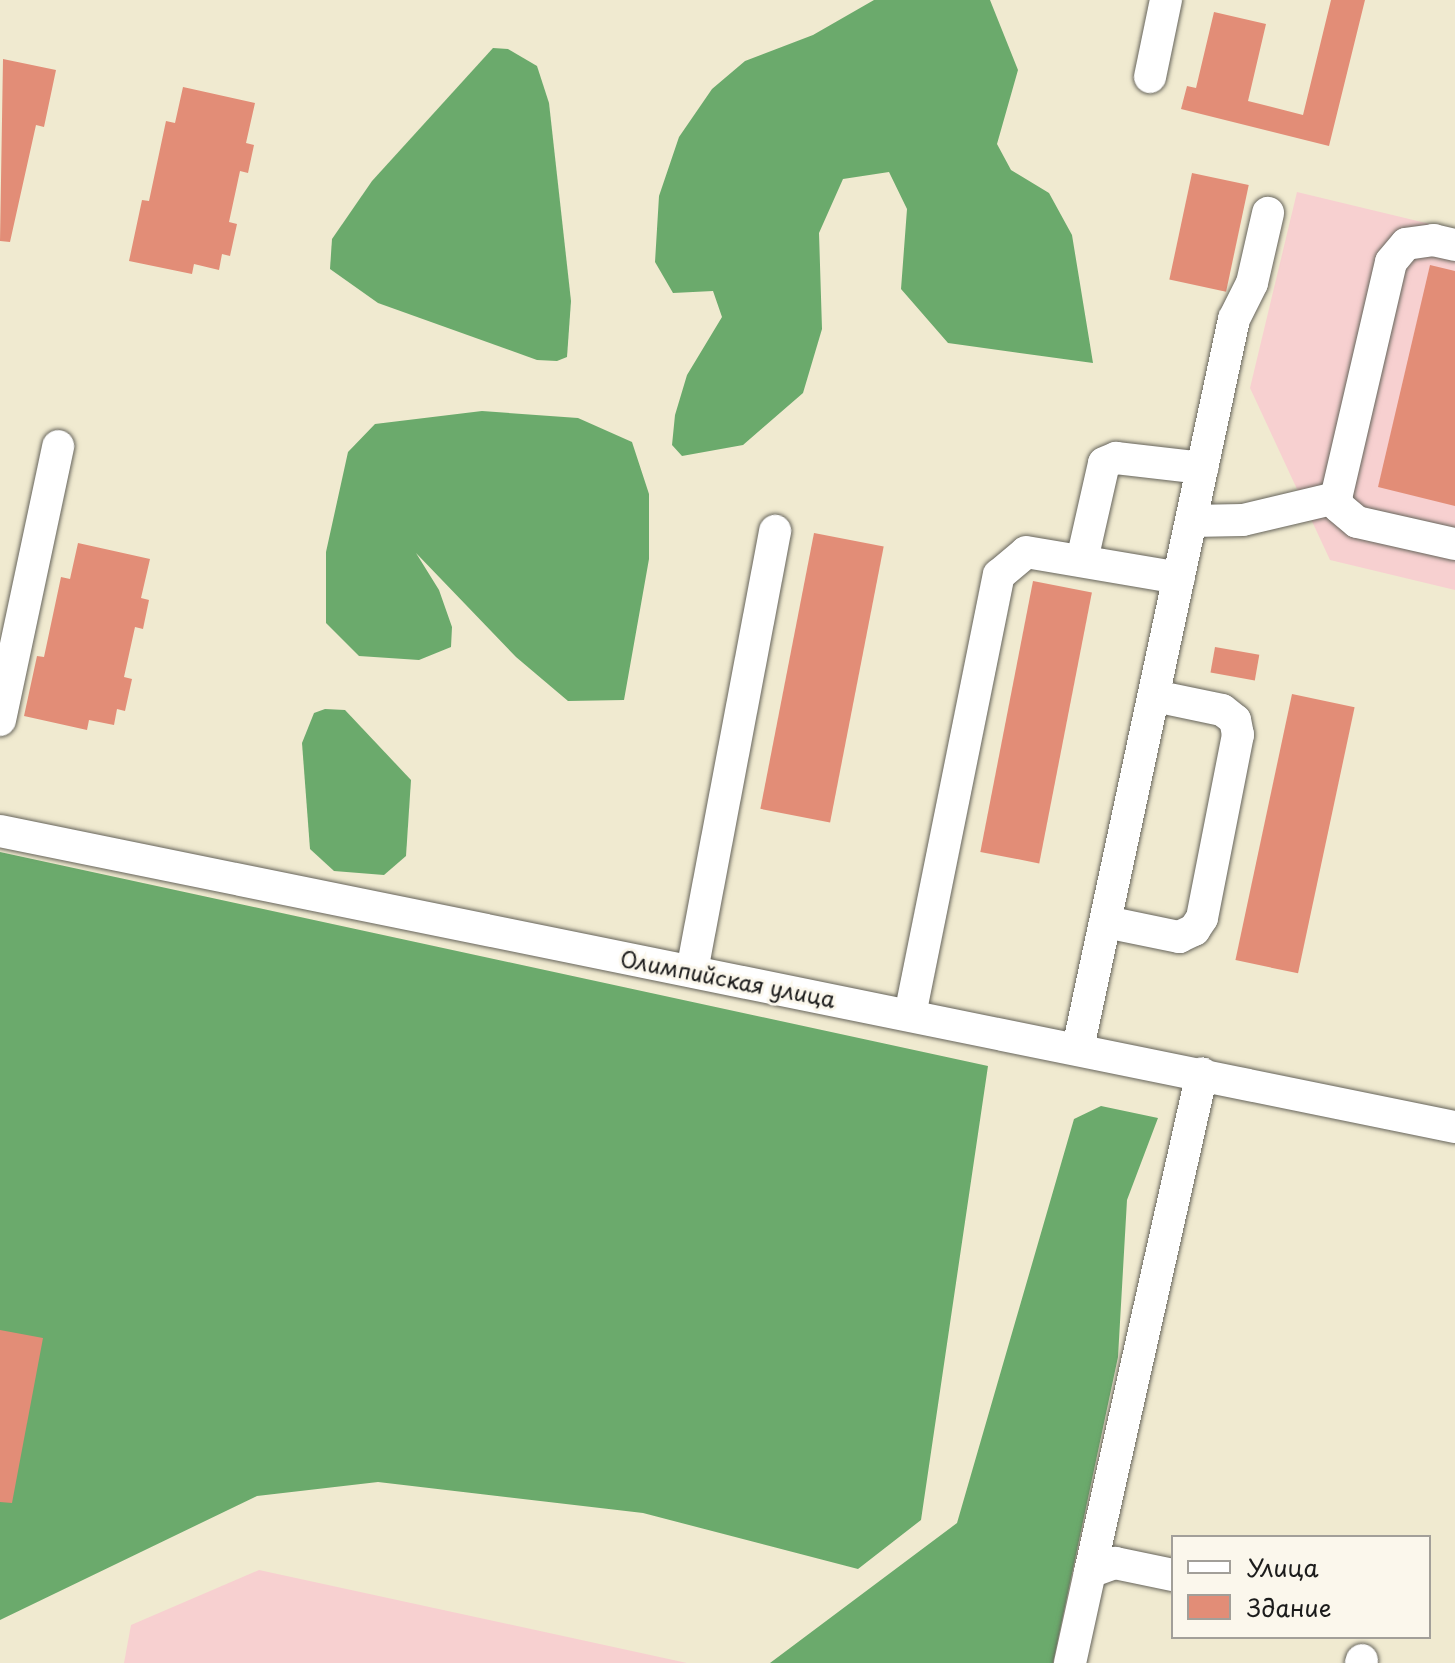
<!DOCTYPE html>
<meta charset="utf-8">
<style>
body{margin:0}
#map{position:relative;width:1455px;height:1663px;overflow:hidden;background:#f0ead0;font-family:"Playpen Sans",sans-serif}
div>[style]{position:absolute}
.built>*{inset:0;background:#f7d0d0}
.forest>*{inset:0;background:#6baa6c}
.building>*{inset:0;background:#e28d77;transform-origin:0 0}
.roads{filter:drop-shadow(0 0 2px #66645b) drop-shadow(0 0 2px #66645b)}
.minor>*{height:32px;margin:-16px;padding:0 16px;transform-origin:16px;border-radius:16px;background:#fff}
span{translate:-50% -50%;white-space:nowrap;text-align:center;line-height:1.15;-webkit-text-stroke:6px #fbf7ec;paint-order:stroke}
.street-label{font-size:22px;color:#1c1c1c}
.legend{position:absolute;left:1171px;top:1535px;width:260px;height:104px;box-sizing:border-box;background:#fbf7ec;border:2px solid #a29f99;margin:0;padding:10px 14px;list-style:none;font-size:24px;color:#1c1c1c}
.legend li{display:flex;align-items:center;gap:16px;height:40px}
.legend b{width:40px;border:2px solid #a29f99}
</style>
<div id="map">
<div class="built">
<i style="clip-path:polygon(1297px 192px,1455px 230px,1455px 590px,1330px 560px,1250px 388px)"></i>
<i style="clip-path:polygon(259px 1570px,687px 1663px,124px 1663px,131px 1625px)"></i>
</div>
<div class="forest">
<i style="clip-path:polygon(874px 0,990px 0,1018px 70px,997px 144px,1011px 170px,1049px 193px,1072px 235px,1093px 363px,948px 343px,901px 289px,907px 209px,889px 172px,843px 179px,819px 233px,822px 329px,803px 393px,743px 445px,682px 456px,672px 445px,675px 415px,687px 375px,722px 317px,713px 291px,673px 293px,655px 262px,659px 196px,679px 137px,712px 89px,745px 61px,813px 35px)"></i>
<i style="clip-path:polygon(493px 48px,508px 49px,537px 66px,549px 103px,571px 301px,567px 357px,557px 361px,537px 360px,378px 303px,330px 269px,332px 239px,372px 181px)"></i>
<i style="clip-path:polygon(482px 411px,578px 418px,632px 442px,649px 494px,649px 559px,624px 700px,568px 701px,516px 657px,416px 553px,439px 590px,452px 627px,451px 647px,419px 660px,359px 656px,326px 623px,326px 552px,348px 452px,375px 424px)"></i>
<i style="clip-path:polygon(325px 709px,345px 710px,411px 780px,406px 856px,384px 875px,334px 871px,310px 849px,302px 743px,314px 713px)"></i>
<i style="clip-path:polygon(0 852px,988px 1066px,921px 1520px,858px 1569px,643px 1513px,378px 1482px,257px 1496px,0 1620px)"></i>
<i style="clip-path:polygon(1101px 1106px,1158px 1118px,1127px 1200px,1118px 1357px,1053px 1663px,770px 1663px,957px 1523px,1074px 1119px)"></i>
</div>
<div class="building">
<i style="clip-path:polygon(1331px 0,1365px 0,1329px 146px,1181px 109px,1187px 86px,1196px 88px,1214px 12px,1266px 24px,1248px 101px,1303px 115px)"></i>
<i style="clip-path:polygon(3px 59px,56px 70px,44px 127px,36px 125px,10px 242px,0 241px)"></i>
<i style="clip-path:polygon(183px 87px,255px 103px,246px 143px,254px 145px,248px 173px,240px 171px,229px 222px,237px 224px,230px 256px,222px 254px,219px 270px,194px 264px,192px 274px,129px 261px,142px 200px,149px 201px,166px 121px,175px 123px)"></i>
<i style="left:1192px;top:173px;width:58px;height:109px;rotate:12deg"></i>
<i style="clip-path:polygon(1430px 265px,1455px 271px,1455px 506px,1378px 487px)"></i>
<i style="left:814px;top:533px;width:71px;height:281px;rotate:11deg"></i>
<i style="clip-path:polygon(78px 543px,150px 559px,141px 598px,149px 600px,143px 629px,135px 627px,124px 677px,132px 679px,125px 711px,117px 709px,114px 725px,89px 720px,87px 730px,24px 716px,37px 656px,44px 657px,61px 577px,70px 579px)"></i>
<i style="left:1033px;top:581px;width:60px;height:276px;rotate:11deg"></i>
<i style="left:1215px;top:647px;width:45px;height:26px;rotate:10deg"></i>
<i style="left:1292px;top:694px;width:64px;height:272px;rotate:12deg"></i>
<i style="clip-path:polygon(0 1330px,43px 1338px,12px 1503px,0 1502px)"></i>
</div>
<div class="roads">
<div class="minor">
<i style="left:1150px;top:77px;width:79px;rotate:-78.3deg"></i>
<i style="left:1455px;top:245px;width:22px;rotate:-167deg"></i>
<i style="left:1434px;top:240px;width:28px;rotate:172deg"></i>
<i style="left:1406px;top:244px;width:23px;rotate:130deg"></i>
<i style="left:1391px;top:262px;width:242px;rotate:103.1deg"></i>
<i style="left:1336px;top:498px;width:9px;rotate:72deg"></i>
<i style="left:1339px;top:507px;width:23px;rotate:40deg"></i>
<i style="left:1357px;top:522px;width:100px;rotate:12.7deg"></i>
<i style="left:1191px;top:521px;width:52px;rotate:-1.1deg"></i>
<i style="left:1243px;top:520px;width:96px;rotate:-13.3deg"></i>
<i style="left:1082px;top:560px;width:99px;rotate:-77.2deg"></i>
<i style="left:1104px;top:463px;width:13px;rotate:-23deg"></i>
<i style="left:1116px;top:458px;width:87px;rotate:6.6deg"></i>
<i style="left:0;top:720px;width:280px;rotate:-78deg"></i>
<i style="left:0;top:831px;width:1485px;rotate:11.5deg"></i>
<i style="left:1106px;top:922px;width:75px;rotate:11.6deg"></i>
<i style="left:1179px;top:937px;width:17px;rotate:-25deg"></i>
<i style="left:1194px;top:930px;width:14px;rotate:-56deg"></i>
<i style="left:1202px;top:918px;width:187px;rotate:-78.9deg"></i>
<i style="left:1238px;top:735px;width:15px;rotate:-101deg"></i>
<i style="left:1235px;top:720px;width:16px;rotate:-142deg"></i>
<i style="left:1222px;top:710px;width:68px;rotate:-168.2deg"></i>
<i style="left:692px;top:971px;width:448px;rotate:-79.3deg"></i>
<i style="left:910px;top:1015px;width:449px;rotate:-78.6deg"></i>
<i style="left:999px;top:575px;width:35px;rotate:-40deg"></i>
<i style="left:1026px;top:552px;width:155px;rotate:9.6deg"></i>
<i style="left:1078px;top:1048px;width:746px;rotate:-77.92deg"></i>
<i style="left:1234px;top:319px;width:40px;rotate:-63.4deg"></i>
<i style="left:1252px;top:283px;width:72px;rotate:-77.1deg"></i>
<i style="left:1090px;top:1572px;width:511px;rotate:-77.35deg"></i>
<i style="left:1070px;top:1663px;width:93px;rotate:-77.6deg"></i>
<i style="left:1090px;top:1572px;width:27px;rotate:-20deg"></i>
<i style="left:1115px;top:1563px;width:59px;rotate:11.7deg"></i>
<i style="left:1361px;top:1663px;width:3px;rotate:-72deg"></i>
</div>
</div>
<div class="street-label">
<span style="left:728px;top:978px;rotate:11deg">Олимпийская улица</span>
</div>
<ul class="legend">
<li><b style="height:10px;background:#fff"></b>Улица</li>
<li><b style="height:22px;background:#e28d77"></b>Здание</li>
</ul>
</div>
